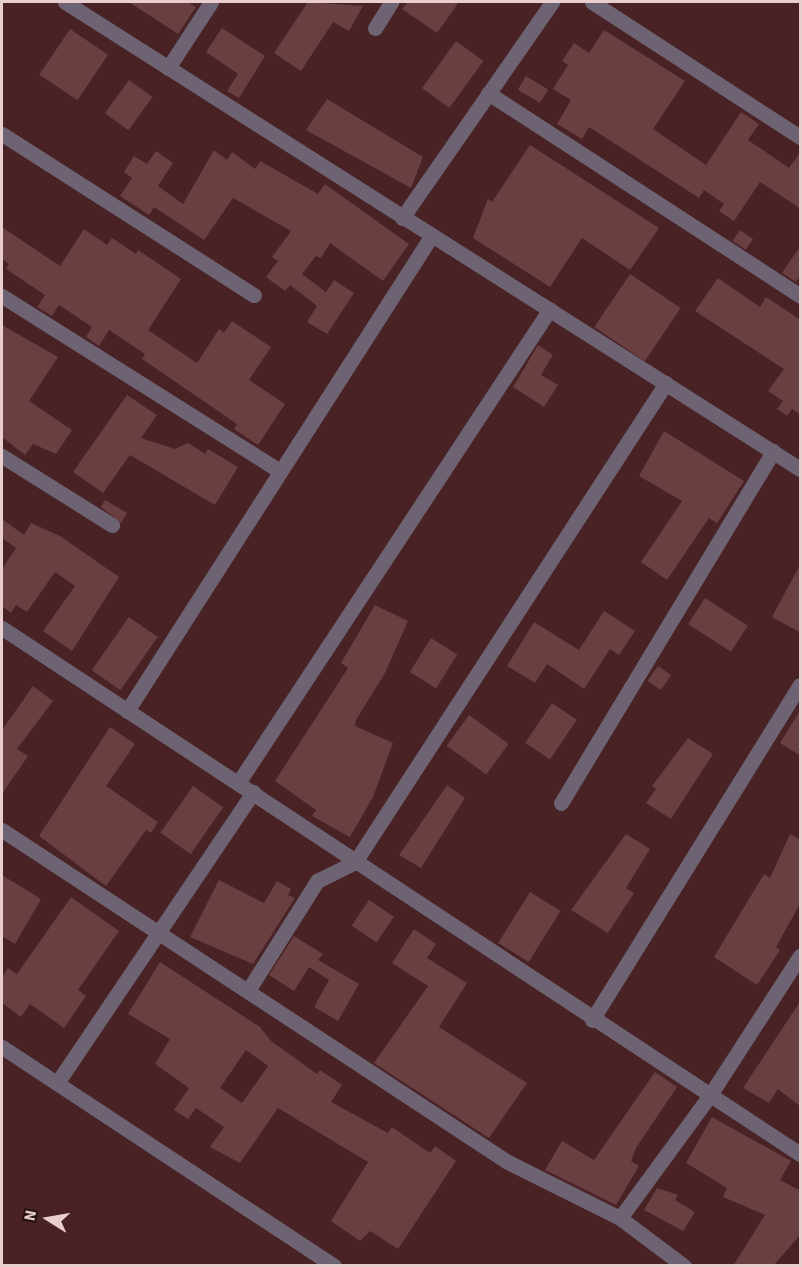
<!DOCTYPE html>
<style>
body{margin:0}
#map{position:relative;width:802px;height:1267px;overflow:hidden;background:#482225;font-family:"Source Sans 3",sans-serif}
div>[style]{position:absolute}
.building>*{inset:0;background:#693f41;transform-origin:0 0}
.minor>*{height:15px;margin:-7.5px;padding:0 7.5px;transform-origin:7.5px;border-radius:7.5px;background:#6e6372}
span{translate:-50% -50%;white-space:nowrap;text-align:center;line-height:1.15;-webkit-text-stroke:5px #231112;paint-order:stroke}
.frame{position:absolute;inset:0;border:3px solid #e8cecf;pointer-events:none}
.north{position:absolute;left:18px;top:1189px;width:60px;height:60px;-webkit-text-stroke:4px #231112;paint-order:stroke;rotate:281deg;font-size:16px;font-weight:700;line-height:24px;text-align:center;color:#e8cecf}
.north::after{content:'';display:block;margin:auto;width:21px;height:27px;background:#e8cecf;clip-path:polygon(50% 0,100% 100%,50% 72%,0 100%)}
</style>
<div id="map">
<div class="building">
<i style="clip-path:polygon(129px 2px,188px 2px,196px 7px,178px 34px)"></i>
<i style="clip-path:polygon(308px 2px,363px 6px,349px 31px,333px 22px,301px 71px,274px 53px)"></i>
<i style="clip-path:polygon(408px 2px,459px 2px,437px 33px,402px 9px)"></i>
<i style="clip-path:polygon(222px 28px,265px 56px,239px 98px,227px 91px,238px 74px,206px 52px)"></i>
<i style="left:70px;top:29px;width:46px;height:55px;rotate:34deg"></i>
<i style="clip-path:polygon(604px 30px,685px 81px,653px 129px,706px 165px,741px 112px,759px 124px,748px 140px,789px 168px,801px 151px,801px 209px,760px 182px,734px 221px,719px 211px,724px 204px,704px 190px,699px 198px,589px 127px,582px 139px,557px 124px,571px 100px,553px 89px,568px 65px,562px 61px,574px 43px,589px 53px)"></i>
<i style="left:456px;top:41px;width:34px;height:58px;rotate:36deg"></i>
<i style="left:526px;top:76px;width:26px;height:16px;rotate:31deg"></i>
<i style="left:129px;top:80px;width:29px;height:41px;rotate:36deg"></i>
<i style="clip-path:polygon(327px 99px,423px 157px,411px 188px,306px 130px)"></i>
<i style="clip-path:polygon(530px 145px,659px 228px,630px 270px,582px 238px,550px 287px,473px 238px,488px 199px,492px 202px)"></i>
<i style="clip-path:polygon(214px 150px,227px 160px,232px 152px,255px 169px,260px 161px,318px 194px,325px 184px,409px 244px,383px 281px,330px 243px,321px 258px,316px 256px,302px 274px,326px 292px,334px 280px,354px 293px,327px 334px,307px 322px,317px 306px,290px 285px,285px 291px,266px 277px,278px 261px,272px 257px,291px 231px,233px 198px,204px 240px,154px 207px,149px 215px,120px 196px,132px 178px,124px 172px,134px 156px,147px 164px,156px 151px,173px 163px,158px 186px,183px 204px)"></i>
<i style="clip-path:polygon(2px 227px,60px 266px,84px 229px,107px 245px,112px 238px,136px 254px,138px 250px,181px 279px,148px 330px,197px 363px,219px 329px,224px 333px,232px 321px,271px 347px,249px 380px,285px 404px,258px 445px,234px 429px,237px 424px,142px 359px,145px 354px,109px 330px,99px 346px,86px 337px,92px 327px,59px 305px,52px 316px,37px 307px,45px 295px,6px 269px,9px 264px,2px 259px)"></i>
<i style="left:740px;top:230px;width:16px;height:13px;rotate:35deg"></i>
<i style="clip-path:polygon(801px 245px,801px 275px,796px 282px,782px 273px)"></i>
<i style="left:630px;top:274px;width:61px;height:64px;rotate:34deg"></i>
<i style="clip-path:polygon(718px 278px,760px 307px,766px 297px,801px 320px,801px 415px,792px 409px,787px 416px,777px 409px,783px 401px,768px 391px,784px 369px,695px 311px)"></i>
<i style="clip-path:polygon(2px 325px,58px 357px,29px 401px,72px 430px,56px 454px,33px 444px,25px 455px,2px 437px)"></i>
<i style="clip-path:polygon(538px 345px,553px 355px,541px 375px,558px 385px,544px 407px,513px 387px)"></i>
<i style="clip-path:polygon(127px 395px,157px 415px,141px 438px,175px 449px,188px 443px,205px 454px,208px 449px,238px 467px,215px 505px,130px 455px,103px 493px,73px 472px)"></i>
<i style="clip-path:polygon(664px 431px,744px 481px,717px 523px,709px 518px,667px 580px,641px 562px,682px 501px,639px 476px)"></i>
<i style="clip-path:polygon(105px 500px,127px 513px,121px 523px,101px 507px)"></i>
<i style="clip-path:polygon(2px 519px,24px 535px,31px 523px,60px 536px,119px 577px,72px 651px,43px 631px,75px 586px,55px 572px,27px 612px,16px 605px,11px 613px,2px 606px,2px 569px,16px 548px,2px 538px)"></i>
<i style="clip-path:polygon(801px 563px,801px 633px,772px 617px)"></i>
<i style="left:705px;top:598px;width:51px;height:31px;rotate:33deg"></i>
<i style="clip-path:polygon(375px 605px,408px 621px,385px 673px,356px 720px,355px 726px,393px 743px,373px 797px,350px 837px,312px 816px,316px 810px,275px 781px,348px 668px,341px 663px)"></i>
<i style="clip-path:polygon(604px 611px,635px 631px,619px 655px,610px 649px,584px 689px,547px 664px,535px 683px,507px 666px,534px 622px,579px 650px)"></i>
<i style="left:129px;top:617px;width:35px;height:65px;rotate:35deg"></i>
<i style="left:431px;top:638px;width:31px;height:40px;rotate:32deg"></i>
<i style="left:658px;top:666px;width:16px;height:18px;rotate:35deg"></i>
<i style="clip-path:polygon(33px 686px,53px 701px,17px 749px,28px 756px,2px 794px,2px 730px)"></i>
<i style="left:552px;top:703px;width:30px;height:48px;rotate:34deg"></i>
<i style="clip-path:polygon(801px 709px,801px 756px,780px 743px)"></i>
<i style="left:469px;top:715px;width:49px;height:38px;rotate:36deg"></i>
<i style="clip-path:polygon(110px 727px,135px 744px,106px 786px,158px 822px,151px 833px,146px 830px,106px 886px,39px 836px)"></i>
<i style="clip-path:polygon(688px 738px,713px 754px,671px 819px,646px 803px,656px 789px,652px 786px)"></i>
<i style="clip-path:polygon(447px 785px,465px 798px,421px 868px,399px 855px)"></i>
<i style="left:193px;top:786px;width:37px;height:57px;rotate:35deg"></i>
<i style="clip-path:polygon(626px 834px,650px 849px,626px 888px,634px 893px,608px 933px,571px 910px)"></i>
<i style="clip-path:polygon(790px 834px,801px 840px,801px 902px,776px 947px,780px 950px,757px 985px,714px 957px,764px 874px,770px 878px)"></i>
<i style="clip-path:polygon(2px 875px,41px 899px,15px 944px,2px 936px)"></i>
<i style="clip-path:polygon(219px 880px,264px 903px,277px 881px,291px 889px,288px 895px,295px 898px,253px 964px,190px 937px)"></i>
<i style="left:530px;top:892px;width:36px;height:60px;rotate:32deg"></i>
<i style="clip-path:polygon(71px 897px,119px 931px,78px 990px,86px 996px,64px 1028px,30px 1004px,21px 1017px,2px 1003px,2px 977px,8px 968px,17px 974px)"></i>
<i style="left:369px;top:900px;width:30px;height:31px;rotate:34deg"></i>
<i style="clip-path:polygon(414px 929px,436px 944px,427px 958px,467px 983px,439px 1027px,527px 1083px,489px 1138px,374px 1063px,428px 986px,392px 963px)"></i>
<i style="clip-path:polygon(294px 936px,323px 954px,318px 960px,359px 984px,338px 1021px,314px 1007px,329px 980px,309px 967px,294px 991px,269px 975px)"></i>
<i style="clip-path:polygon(evenodd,160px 962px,260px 1027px,271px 1041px,317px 1074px,320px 1070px,342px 1085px,331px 1102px,388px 1133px,392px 1127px,430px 1153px,435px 1146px,456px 1161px,398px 1249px,370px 1231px,360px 1241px,331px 1221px,368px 1162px,278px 1108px,240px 1163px,210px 1147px,224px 1127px,196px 1108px,188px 1119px,174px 1110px,189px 1088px,155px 1064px,170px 1039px,128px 1014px,160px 962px,246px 1050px,268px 1066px,242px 1103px,220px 1088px,246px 1050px)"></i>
<i style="clip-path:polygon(801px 1000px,801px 1107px,778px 1089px,769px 1103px,743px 1088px)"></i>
<i style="clip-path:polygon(655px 1072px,677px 1087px,636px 1148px,631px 1161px,639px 1166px,616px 1205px,545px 1170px,562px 1141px,594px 1160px)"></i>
<i style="clip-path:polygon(712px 1117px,791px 1161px,780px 1180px,801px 1191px,801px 1234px,773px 1266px,733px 1266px,765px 1215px,723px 1197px,727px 1188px,686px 1163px)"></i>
<i style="clip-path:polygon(657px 1188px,678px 1195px,675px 1200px,695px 1212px,683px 1231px,644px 1210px)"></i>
</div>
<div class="minor">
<i style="left:65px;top:2px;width:871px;rotate:32.43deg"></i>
<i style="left:592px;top:2px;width:248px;rotate:33deg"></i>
<i style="left:375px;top:28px;width:31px;rotate:-58deg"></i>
<i style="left:168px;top:68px;width:79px;rotate:-56.9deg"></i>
<i style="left:488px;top:93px;width:372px;rotate:33deg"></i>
<i style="left:2px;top:134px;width:299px;rotate:32.6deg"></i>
<i style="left:402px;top:218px;width:263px;rotate:-55.2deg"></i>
<i style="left:2px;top:296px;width:328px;rotate:32.2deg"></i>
<i style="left:2px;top:456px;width:130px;rotate:32.1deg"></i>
<i style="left:2px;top:628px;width:956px;rotate:33.39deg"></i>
<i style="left:127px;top:711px;width:565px;rotate:-57.35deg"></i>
<i style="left:238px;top:783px;width:567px;rotate:-56.65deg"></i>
<i style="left:561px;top:803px;width:411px;rotate:-58.9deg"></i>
<i style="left:2px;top:830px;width:603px;rotate:33.29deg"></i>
<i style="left:506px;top:1161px;width:127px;rotate:26.6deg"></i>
<i style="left:620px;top:1218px;width:80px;rotate:36.9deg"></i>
<i style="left:249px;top:989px;width:128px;rotate:-57.8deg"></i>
<i style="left:317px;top:881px;width:42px;rotate:-26.6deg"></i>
<i style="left:355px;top:862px;width:571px;rotate:-57.01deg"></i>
<i style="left:592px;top:1020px;width:394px;rotate:-58.2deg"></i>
<i style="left:2px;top:1047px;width:398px;rotate:33.4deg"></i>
<i style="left:57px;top:1083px;width:351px;rotate:-56deg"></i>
<i style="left:620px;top:1218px;width:152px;rotate:-53.8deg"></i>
<i style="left:710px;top:1095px;width:166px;rotate:-57.1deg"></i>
</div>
<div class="frame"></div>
<div class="north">N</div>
</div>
